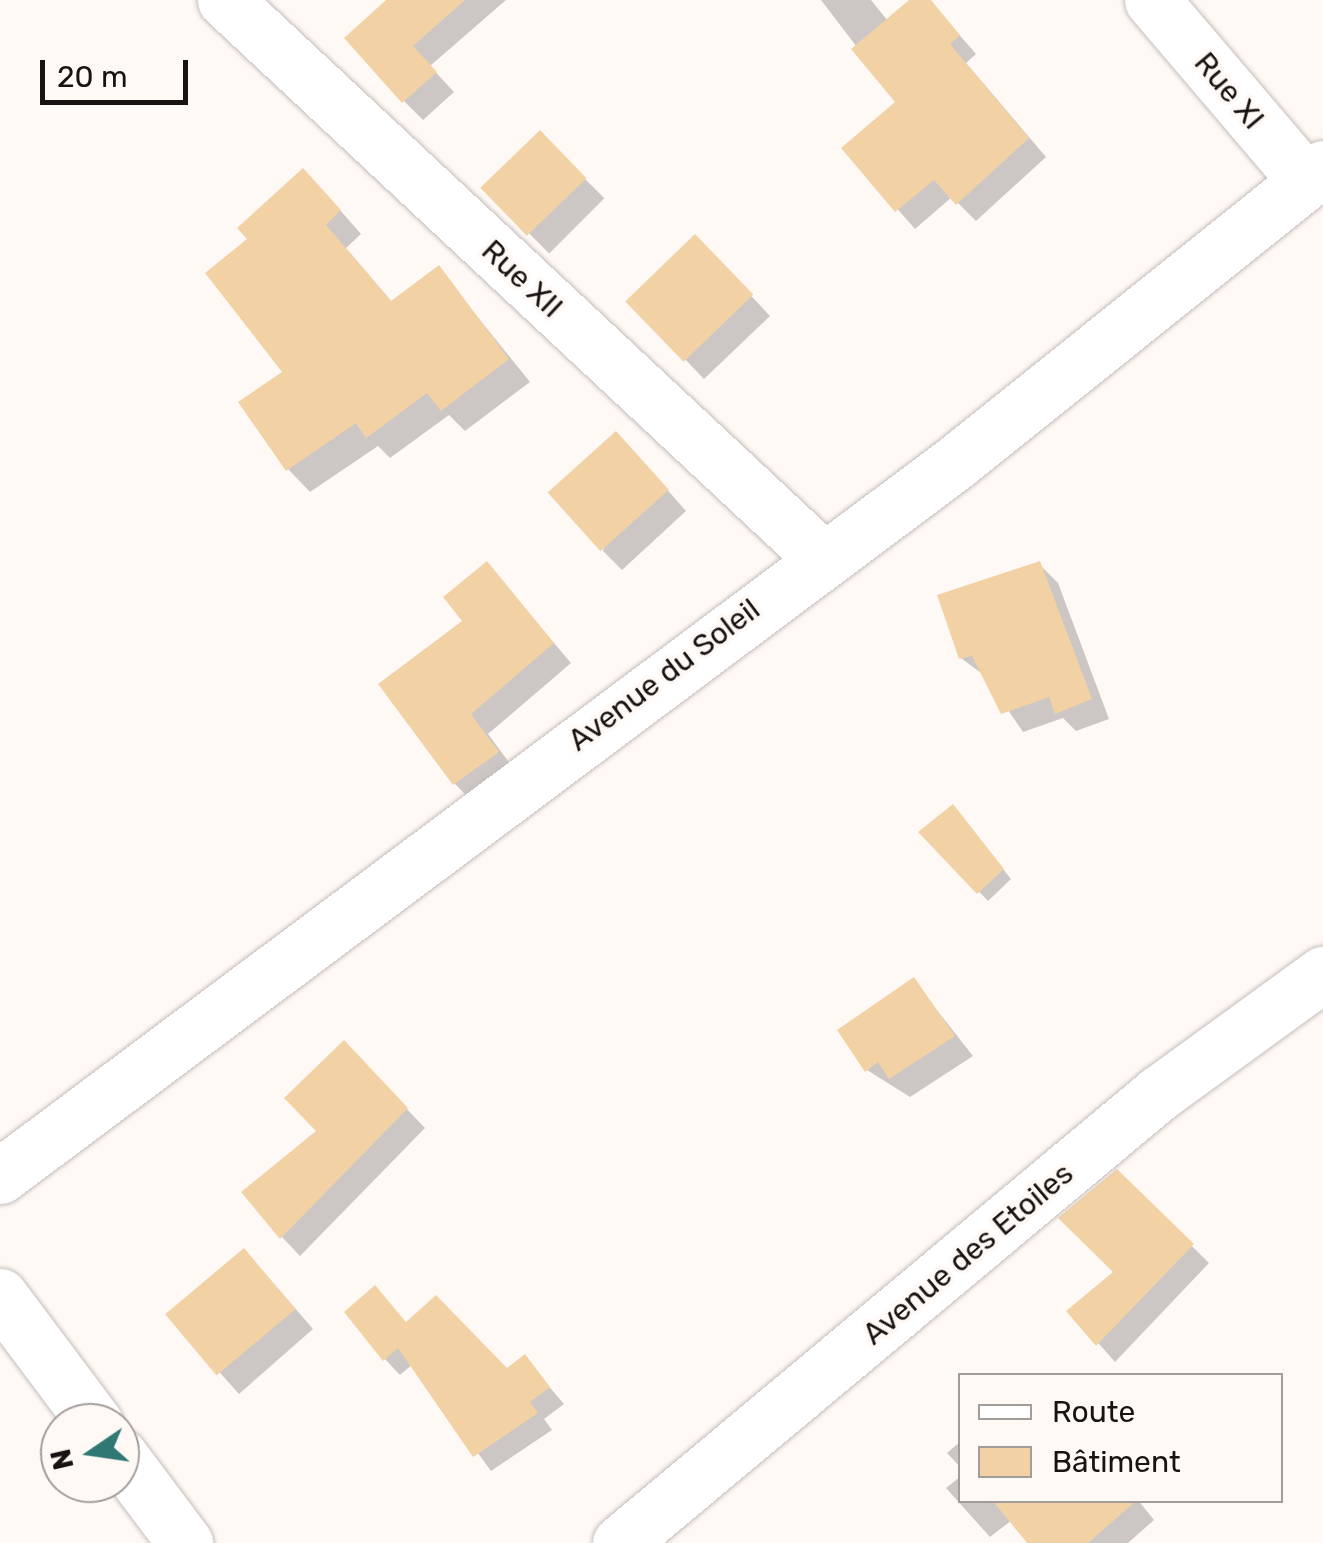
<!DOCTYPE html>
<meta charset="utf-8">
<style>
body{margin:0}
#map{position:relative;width:1323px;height:1543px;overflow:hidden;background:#fff9f6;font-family:Rubik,sans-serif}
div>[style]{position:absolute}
.shadow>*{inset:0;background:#0003;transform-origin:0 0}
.building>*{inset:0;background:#f2d2a5;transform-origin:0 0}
.roads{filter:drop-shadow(0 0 2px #c5bdba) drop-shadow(0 0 2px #c5bdba)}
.minor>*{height:55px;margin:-27.5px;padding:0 27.5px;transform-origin:27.5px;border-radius:27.5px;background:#fff}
span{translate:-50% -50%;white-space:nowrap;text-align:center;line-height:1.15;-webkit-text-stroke:8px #fff9f6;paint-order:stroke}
.street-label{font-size:30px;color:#161312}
.legend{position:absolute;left:958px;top:1373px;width:325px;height:130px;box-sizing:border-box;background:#fff9f6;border:2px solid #a29d9b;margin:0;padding:12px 18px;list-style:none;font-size:30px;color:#161312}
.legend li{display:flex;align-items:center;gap:20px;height:50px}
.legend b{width:50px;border:2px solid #a29d9b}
.north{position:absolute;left:40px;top:1403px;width:100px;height:100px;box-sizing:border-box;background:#fff9f6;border:2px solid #a29d9b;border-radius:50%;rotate:257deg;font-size:28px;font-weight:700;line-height:40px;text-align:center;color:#161312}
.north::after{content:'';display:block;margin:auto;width:35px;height:45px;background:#307873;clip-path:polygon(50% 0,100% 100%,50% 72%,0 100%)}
.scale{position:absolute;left:40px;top:60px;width:148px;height:45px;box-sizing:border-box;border:5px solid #161312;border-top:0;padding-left:12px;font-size:30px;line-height:35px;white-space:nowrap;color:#161312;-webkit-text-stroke:8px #fff9f6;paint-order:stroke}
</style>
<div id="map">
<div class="shadow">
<i style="clip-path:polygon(396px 0,506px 0,430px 66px,454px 92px,423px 120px,404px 101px)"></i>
<i style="clip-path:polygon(821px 0,871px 0,888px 21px,913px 0,929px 0,976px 54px,966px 63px,1046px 157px,976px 221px,952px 197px,915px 229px,845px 149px,899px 102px)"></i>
<i style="left:540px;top:134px;width:91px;height:78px;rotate:45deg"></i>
<i style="clip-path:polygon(325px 193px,361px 234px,346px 248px,393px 303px,438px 268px,530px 382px,465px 431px,449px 415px,390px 458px,378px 446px,310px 492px,288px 469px,285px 372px)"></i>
<i style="clip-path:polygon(714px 256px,770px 316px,704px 379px,629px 301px)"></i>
<i style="clip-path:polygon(635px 453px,686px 511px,622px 570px,603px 551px)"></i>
<i style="clip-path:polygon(487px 564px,571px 663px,488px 734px,516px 772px,474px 803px,455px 784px,466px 621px)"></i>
<i style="clip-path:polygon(1039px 564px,1058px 583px,1109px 719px,1076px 731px,1063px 718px,1023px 732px,985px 676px,961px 658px)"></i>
<i style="clip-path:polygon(962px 817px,1011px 879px,988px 901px,922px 832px)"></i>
<i style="clip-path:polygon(914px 981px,973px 1056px,910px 1097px,867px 1070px)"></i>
<i style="clip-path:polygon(363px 1063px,425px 1128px,300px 1256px,282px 1237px,320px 1131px)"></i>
<i style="clip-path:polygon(1117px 1172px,1209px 1263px,1115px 1362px,1070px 1311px,1117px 1272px)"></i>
<i style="clip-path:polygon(262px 1270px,313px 1329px,239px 1394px,169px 1316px)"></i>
<i style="clip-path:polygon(408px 1324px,507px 1371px,525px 1358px,564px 1404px,544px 1419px,552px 1430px,491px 1471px,413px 1364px,400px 1375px,385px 1359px)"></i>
<i style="clip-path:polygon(961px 1441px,961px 1468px,947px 1453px)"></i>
<i style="clip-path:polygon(961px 1476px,961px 1500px,1138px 1500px,1154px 1520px,1128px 1543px,1031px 1543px,1012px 1520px,990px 1537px,946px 1488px)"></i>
</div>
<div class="building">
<i style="clip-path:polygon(386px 0,465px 0,413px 46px,437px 72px,402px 103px,344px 38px)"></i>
<i style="clip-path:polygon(909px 0,931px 0,960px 35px,950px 44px,1029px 138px,956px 205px,934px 180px,895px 212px,841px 148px,895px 102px,851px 49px)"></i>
<i style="left:540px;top:130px;width:67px;height:83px;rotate:46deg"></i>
<i style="clip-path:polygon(303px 168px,341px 210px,326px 225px,391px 301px,439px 265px,509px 359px,441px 411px,427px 393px,366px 438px,356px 423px,286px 471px,238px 402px,282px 372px,205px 273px,247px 239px,237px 228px)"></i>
<i style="left:695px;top:234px;width:84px;height:97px;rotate:46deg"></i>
<i style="left:616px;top:431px;width:79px;height:92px;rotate:48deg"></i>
<i style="clip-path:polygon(487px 561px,554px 643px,471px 714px,499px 752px,453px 785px,378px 684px,462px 621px,443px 597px)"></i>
<i style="clip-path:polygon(1040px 561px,1092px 699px,1055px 714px,1049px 697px,1001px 714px,972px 656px,959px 659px,937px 595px)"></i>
<i style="clip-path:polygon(953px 804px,1004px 869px,977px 894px,918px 832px)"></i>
<i style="clip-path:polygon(914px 977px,955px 1036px,889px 1079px,878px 1062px,865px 1072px,837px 1030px)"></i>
<i style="clip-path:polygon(344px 1040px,408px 1108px,280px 1239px,241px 1192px,316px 1131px,284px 1098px)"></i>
<i style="clip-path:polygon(1117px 1169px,1194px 1244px,1096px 1346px,1066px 1311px,1113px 1272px,1058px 1218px)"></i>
<i style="left:244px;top:1248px;width:80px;height:103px;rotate:50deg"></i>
<i style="clip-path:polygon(375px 1285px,406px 1322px,436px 1295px,507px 1368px,525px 1354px,550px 1387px,530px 1402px,538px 1413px,473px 1457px,398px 1348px,383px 1361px,344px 1312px)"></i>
<i style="clip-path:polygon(992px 1500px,1137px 1500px,1088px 1543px,1027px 1543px)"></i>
</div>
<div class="roads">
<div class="minor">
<i style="left:225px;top:0;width:816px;rotate:43.06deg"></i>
<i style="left:1152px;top:0;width:238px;rotate:49.6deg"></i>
<i style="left:0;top:1176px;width:1193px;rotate:-36.75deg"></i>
<i style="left:956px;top:462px;width:470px;rotate:-38.7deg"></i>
<i style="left:0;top:1296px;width:159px;rotate:53.2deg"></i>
<i style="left:120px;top:1456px;width:109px;rotate:53.2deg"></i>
<i style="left:620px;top:1543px;width:702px;rotate:-39.86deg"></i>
<i style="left:1159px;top:1093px;width:203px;rotate:-36deg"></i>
</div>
</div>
<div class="street-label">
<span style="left:1229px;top:91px;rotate:50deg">Rue XI</span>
<span style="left:522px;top:279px;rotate:43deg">Rue XII</span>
<span style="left:664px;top:675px;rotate:-37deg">Avenue du Soleil</span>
<span style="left:968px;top:1254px;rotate:-40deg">Avenue des Etoiles</span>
</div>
<ul class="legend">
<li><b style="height:12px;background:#fff"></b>Route</li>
<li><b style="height:28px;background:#f2d2a5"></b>Bâtiment</li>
</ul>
<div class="north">N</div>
<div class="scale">20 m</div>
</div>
